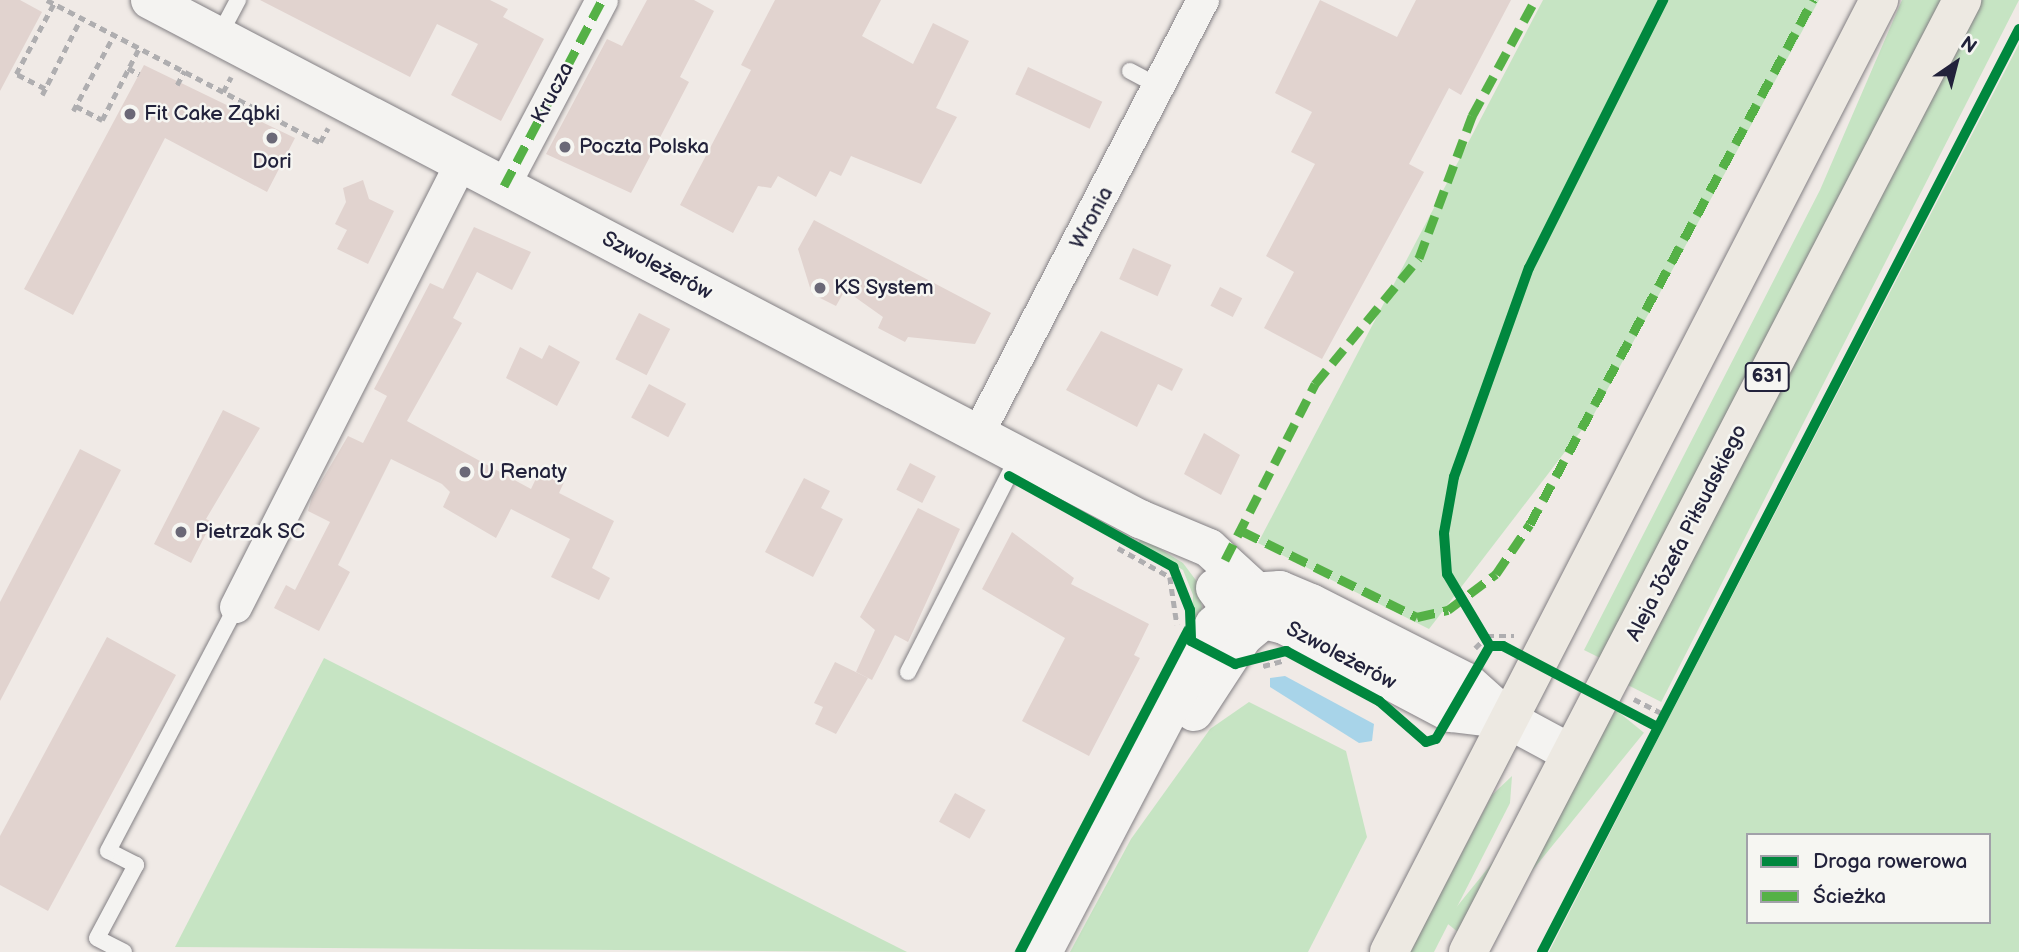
<!DOCTYPE html>
<meta charset="utf-8">
<style>
body{margin:0}
#map{position:relative;width:2019px;height:952px;overflow:hidden;background:#f0eae6;font-family:"Balsamiq Sans",sans-serif}
div>[style]{position:absolute}
.green>*{inset:0;background:#c6e4c3;transform-origin:0 0}
.water>*{inset:0;background:#a8d4e9}
.building>*{inset:0;background:#e1d3cf;transform-origin:0 0}
.path>*{height:4.5px;margin-top:-2.25px;transform-origin:0;background:repeating-linear-gradient(90deg,#afaeb0 0 7px,transparent 0 12px)}
.roads{filter:drop-shadow(0 0 2px #838084) drop-shadow(0 0 2px #838084)}
.lane>*{height:16px;margin:-8px;padding:0 8px;transform-origin:8px;border-radius:8px;background:#f4f3f1}
.street>*{height:32px;margin:-16px;padding:0 16px;transform-origin:16px;border-radius:16px;background:#f4f3f1}
.secondary>*{height:38px;margin:-19px;padding:0 19px;transform-origin:19px;border-radius:19px;background:#f4f3f1}
.primary>*{height:38px;margin:-19px;padding:0 19px;transform-origin:19px;border-radius:19px;background:#ede9e2}
.quiet>*{height:9px;margin-top:-4.5px;transform-origin:0;background:repeating-linear-gradient(90deg,#55b146 0 18px,transparent 0 27px)}
.cycleway>*{height:10px;margin:-5px;padding:0 5px;transform-origin:5px;border-radius:5px;background:#00873e}
.dots>*{width:19px;height:19px;translate:-50% -50%;box-sizing:border-box;border:4px solid #f6f6f2;border-radius:50%}
span{translate:-50% -50%;white-space:nowrap;text-align:center;line-height:1.15;-webkit-text-stroke:5px #f6f6f2;paint-order:stroke}
.shield-label span{padding:2px 5px;background:#f6f6f2;border:2px solid;border-radius:5px;-webkit-text-stroke-width:0}
.shield-label{font-size:19px;color:#22223b;font-weight:700}
.street-label{font-size:21px;color:#22223b}
.poi-label{font-size:21px;color:#22223b}
.left{translate:0 -50%;text-align:left}
.legend{position:absolute;left:1746px;top:833px;width:245px;height:91px;box-sizing:border-box;background:#f6f6f2;border:2px solid #a1a1a9;margin:0;padding:9px 12px;list-style:none;font-size:21px;color:#22223b}
.legend li{display:flex;align-items:center;gap:14px;height:35px}
.legend b{width:35px;border:2px solid #a1a1a9}
.north{position:absolute;left:1921px;top:28px;width:70px;height:70px;-webkit-text-stroke:5px #f6f6f2;paint-order:stroke;rotate:35deg;font-size:19px;font-weight:700;line-height:28px;text-align:center;color:#22223b}
.north::after{content:'';display:block;margin:auto;width:24px;height:32px;background:#22223b;clip-path:polygon(50% 0,100% 100%,50% 72%,0 100%)}
</style>
<div id="map">
<div class="green">
<i style="clip-path:polygon(1543px 0,1819px 0,1594px 414px,1429px 629px,1258px 543px)"></i>
<i style="clip-path:polygon(1902px 0,1942px 0,1602px 659px,1584px 650px,1820px 190px)"></i>
<i style="left:2019px;top:0;width:788px;height:37px;rotate:117deg"></i>
<i style="clip-path:polygon(evenodd,2019px 44px,2019px 952px,1549px 952px,1665px 725px,2019px 44px,1748px 835px,1989px 835px,1989px 922px,1748px 922px,1748px 835px)"></i>
<i style="clip-path:polygon(1141px 537px,1183px 563px,1198px 583px,1203px 614px,1192px 630px,1193px 595px,1183px 570px,1138px 544px)"></i>
<i style="clip-path:polygon(324px 658px,907px 952px,175px 947px)"></i>
<i style="clip-path:polygon(1249px 702px,1346px 751px,1367px 837px,1308px 952px,1070px 952px,1131px 839px,1210px 729px)"></i>
<i style="left:1616px;top:710px;width:36px;height:272px;rotate:39deg"></i>
<i style="clip-path:polygon(1512px 776px,1510px 803px,1434px 952px,1410px 952px,1492px 795px)"></i>
</div>
<div class="water">
<i style="clip-path:polygon(1285px 676px,1374px 724px,1372px 741px,1359px 743px,1270px 687px,1270px 678px)"></i>
</div>
<div class="building">
<i style="clip-path:polygon(0 0,20px 0,42px 12px,0 91px)"></i>
<i style="clip-path:polygon(260px 0,490px 0,508px 9px,503px 17px,544px 39px,501px 121px,451px 95px,478px 44px,437px 24px,410px 77px)"></i>
<i style="clip-path:polygon(647px 0,694px 0,714px 11px,680px 77px,689px 82px,631px 193px,546px 154px,607px 39px,622px 46px)"></i>
<i style="clip-path:polygon(775px 0,881px 0,862px 36px,913px 64px,933px 23px,969px 41px,936px 108px,957px 117px,921px 184px,851px 156px,841px 176px,830px 171px,816px 197px,778px 176px,771px 188px,758px 186px,733px 233px,680px 205px,751px 70px,741px 65px)"></i>
<i style="clip-path:polygon(1320px 0,1397px 37px,1416px 0,1511px 0,1461px 95px,1449px 88px,1409px 164px,1424px 172px,1322px 359px,1264px 328px,1294px 272px,1266px 256px,1315px 164px,1291px 152px,1312px 112px,1275px 93px)"></i>
<i style="clip-path:polygon(144px 65px,295px 138px,267px 192px,165px 138px,73px 315px,24px 289px)"></i>
<i style="left:1028px;top:67px;width:82px;height:30px;rotate:25deg"></i>
<i style="clip-path:polygon(363px 180px,369px 199px,394px 211px,368px 264px,337px 249px,347px 230px,335px 224px,346px 202px,343px 188px)"></i>
<i style="clip-path:polygon(814px 220px,991px 313px,975px 344px,908px 337px,905px 342px,878px 328px,883px 317px,845px 290px,836px 306px,812px 294px,798px 249px)"></i>
<i style="clip-path:polygon(474px 227px,531px 252px,512px 290px,477px 272px,453px 318px,462px 323px,407px 421px,531px 489px,542px 466px,566px 478px,559px 493px,614px 521px,592px 568px,610px 578px,599px 600px,551px 577px,570px 539px,511px 509px,496px 538px,443px 507px,450px 492px,442px 484px,391px 459px,338px 565px,350px 572px,319px 631px,274px 608px,286px 585px,295px 590px,330px 522px,308px 511px,312px 497px,348px 436px,363px 443px,387px 396px,374px 389px,391px 357px,430px 283px,443px 289px)"></i>
<i style="left:1133px;top:248px;width:42px;height:34px;rotate:24deg"></i>
<i style="left:1220px;top:287px;width:25px;height:21px;rotate:27deg"></i>
<i style="left:639px;top:313px;width:35px;height:52px;rotate:27deg"></i>
<i style="clip-path:polygon(1101px 331px,1183px 369px,1172px 391px,1158px 384px,1137px 427px,1066px 390px)"></i>
<i style="clip-path:polygon(549px 345px,580px 362px,557px 406px,506px 378px,520px 347px,542px 359px)"></i>
<i style="left:649px;top:384px;width:42px;height:38px;rotate:28deg"></i>
<i style="clip-path:polygon(223px 410px,260px 428px,206px 519px,212px 522px,191px 563px,154px 544px)"></i>
<i style="clip-path:polygon(1204px 433px,1240px 455px,1221px 495px,1184px 474px)"></i>
<i style="clip-path:polygon(80px 449px,121px 470px,0 701px,0 602px)"></i>
<i style="left:910px;top:463px;width:29px;height:30px;rotate:27deg"></i>
<i style="clip-path:polygon(804px 478px,830px 491px,821px 508px,843px 519px,813px 577px,765px 552px)"></i>
<i style="clip-path:polygon(918px 508px,960px 529px,908px 642px,895px 635px,872px 680px,856px 672px,875px 630px,860px 617px)"></i>
<i style="clip-path:polygon(1012px 532px,1074px 578px,1071px 584px,1149px 624px,1134px 655px,1140px 658px,1089px 756px,1022px 721px,1065px 638px,982px 589px)"></i>
<i style="clip-path:polygon(107px 637px,176px 675px,48px 911px,0 885px,0 836px)"></i>
<i style="clip-path:polygon(835px 662px,868px 678px,836px 734px,815px 724px,823px 707px,814px 703px)"></i>
<i style="left:955px;top:793px;width:35px;height:33px;rotate:29deg"></i>
</div>
<div class="path">
<i style="left:47px;top:0;width:308px;rotate:27.5deg"></i>
<i style="left:320px;top:142px;width:16px;rotate:-60deg"></i>
<i style="left:128px;top:68px;width:13px;rotate:29deg"></i>
<i style="left:177px;top:85px;width:16px;rotate:-63deg"></i>
<i style="left:45px;top:89px;width:33px;rotate:-153deg"></i>
<i style="left:16px;top:74px;width:81px;rotate:-61.8deg"></i>
<i style="left:223px;top:92px;width:17px;rotate:-62deg"></i>
<i style="left:42px;top:95px;width:86px;rotate:-63.1deg"></i>
<i style="left:76px;top:106px;width:30px;rotate:28deg"></i>
<i style="left:102px;top:120px;width:81px;rotate:-62.8deg"></i>
<i style="left:73px;top:111px;width:86px;rotate:-61.7deg"></i>
<i style="left:1118px;top:548px;width:60px;rotate:29.1deg"></i>
<i style="left:1170px;top:577px;width:48px;rotate:81.5deg"></i>
<i style="left:1475px;top:648px;width:17px;rotate:-45deg"></i>
<i style="left:1487px;top:636px;width:27px"></i>
<i style="left:1263px;top:666px;width:20px;rotate:-15deg"></i>
<i style="left:1634px;top:699px;width:34px;rotate:27deg"></i>
</div>
<div class="roads">
<div class="lane">
<i style="left:219px;top:36px;width:41px;rotate:-62.2deg"></i>
<i style="left:1130px;top:71px;width:34px;rotate:28deg"></i>
<i style="left:908px;top:672px;width:244px;rotate:-62.9deg"></i>
<i style="left:124px;top:952px;width:30px;rotate:-153deg"></i>
<i style="left:97px;top:938px;width:83px;rotate:-61.9deg"></i>
<i style="left:136px;top:865px;width:31px;rotate:-153deg"></i>
<i style="left:108px;top:851px;width:276px;rotate:-62.3deg"></i>
</div>
<div class="street">
<i style="left:504px;top:186px;width:210px;rotate:-62.2deg"></i>
<i style="left:978px;top:434px;width:489px;rotate:-62.6deg"></i>
<i style="left:236px;top:607px;width:498px;rotate:-63.1deg"></i>
</div>
<div class="secondary">
<i style="left:150px;top:0;width:1118px;rotate:27.67deg"></i>
<i style="left:1140px;top:519px;width:75px;rotate:22.8deg"></i>
<i style="left:1209px;top:548px;width:64px;rotate:42.5deg"></i>
<i style="left:1215px;top:588px;width:30px;rotate:53deg"></i>
<i style="left:1233px;top:612px;width:53px;rotate:14.3deg"></i>
<i style="left:1284px;top:625px;width:189px;rotate:27.8deg"></i>
<i style="left:1451px;top:713px;width:58px;rotate:6.9deg"></i>
<i style="left:1194px;top:712px;width:90px;rotate:-56.8deg"></i>
<i style="left:1243px;top:637px;width:23px;rotate:-40deg"></i>
<i style="left:1043px;top:952px;width:369px;rotate:-62.4deg"></i>
<i style="left:1214px;top:625px;width:50px;rotate:-41.7deg"></i>
<i style="left:1251px;top:592px;width:29px;rotate:-4deg"></i>
<i style="left:1280px;top:590px;width:34px;rotate:23deg"></i>
<i style="left:1311px;top:603px;width:175px;rotate:26.9deg"></i>
<i style="left:1467px;top:682px;width:57px;rotate:42.1deg"></i>
<i style="left:1509px;top:720px;width:69px;rotate:28.4deg"></i>
</div>
<div class="primary">
<i style="left:1389px;top:952px;width:1071px;rotate:-62.76deg"></i>
<i style="left:1468px;top:952px;width:1073px;rotate:-62.57deg"></i>
</div>
</div>
<div class="quiet">
<i style="left:504px;top:186px;width:210px;rotate:-62.2deg"></i>
<i style="left:1242px;top:531px;width:195px;rotate:26.2deg"></i>
<i style="left:1417px;top:617px;width:32px;rotate:-13deg"></i>
<i style="left:1448px;top:610px;width:60px;rotate:-36.9deg"></i>
<i style="left:1496px;top:574px;width:60px;rotate:-55.8deg"></i>
<i style="left:1530px;top:524px;width:596px;rotate:-61.63deg"></i>
<i style="left:1225px;top:560px;width:198px;rotate:-62.9deg"></i>
<i style="left:1315px;top:384px;width:163px;rotate:-50.5deg"></i>
<i style="left:1419px;top:258px;width:152px;rotate:-69.5deg"></i>
<i style="left:1472px;top:116px;width:132px;rotate:-61.5deg"></i>
</div>
<div class="cycleway">
<i style="left:1009px;top:476px;width:188px;rotate:29deg"></i>
<i style="left:1173px;top:567px;width:46px;rotate:68.4deg"></i>
<i style="left:1190px;top:610px;width:31px;rotate:88deg"></i>
<i style="left:1191px;top:641px;width:50px;rotate:27.6deg"></i>
<i style="left:1235px;top:664px;width:53px;rotate:-14.3deg"></i>
<i style="left:1286px;top:651px;width:106px;rotate:28.3deg"></i>
<i style="left:1379px;top:701px;width:62px;rotate:41.1deg"></i>
<i style="left:1426px;top:742px;width:10px;rotate:-17deg"></i>
<i style="left:1436px;top:739px;width:108px;rotate:-59.9deg"></i>
<i style="left:1490px;top:646px;width:13px"></i>
<i style="left:1503px;top:646px;width:174px;rotate:27.7deg"></i>
<i style="left:1490px;top:646px;width:84px;rotate:-120.8deg"></i>
<i style="left:1447px;top:574px;width:41px;rotate:-94.2deg"></i>
<i style="left:1444px;top:533px;width:57px;rotate:-79.9deg"></i>
<i style="left:1454px;top:477px;width:222px;rotate:-70.3deg"></i>
<i style="left:1529px;top:268px;width:300px;rotate:-63.4deg"></i>
<i style="left:1020px;top:952px;width:363px;rotate:-62.4deg"></i>
<i style="left:1542px;top:952px;width:1039px;rotate:-62.67deg"></i>
</div>
<div class="dots">
<i style="left:130px;top:114px;background:#6a6877"></i>
<i style="left:272px;top:138px;background:#6a6877"></i>
<i style="left:565px;top:147px;background:#6a6877"></i>
<i style="left:820px;top:288px;background:#6a6877"></i>
<i style="left:465px;top:472px;background:#6a6877"></i>
<i style="left:181px;top:532px;background:#6a6877"></i>
</div>
<div class="shield-label">
<span style="left:1767px;top:377px">631</span>
</div>
<div class="street-label">
<span style="left:553px;top:93px;rotate:-62deg">Krucza</span>
<span style="left:1092px;top:218px;rotate:-62deg">Wronia</span>
<span style="left:657px;top:266px;rotate:28deg">Szwoleżerów</span>
<span style="left:1687px;top:533px;rotate:-63deg">Aleja Józefa Piłsudskiego</span>
<span style="left:1341px;top:656px;rotate:28deg">Szwoleżerów</span>
</div>
<div class="poi-label">
<span class="left" style="left:144px;top:114px">Fit Cake Ząbki</span>
<span class="left" style="left:579px;top:147px">Poczta Polska</span>
<span style="left:272px;top:162px">Dori</span>
<span class="left" style="left:834px;top:288px">KS System</span>
<span class="left" style="left:479px;top:472px">U Renaty</span>
<span class="left" style="left:195px;top:532px">Pietrzak SC</span>
</div>
<ul class="legend">
<li><b style="height:9px;background:#00873e"></b>Droga rowerowa</li>
<li><b style="height:9px;background:#55b146"></b>Ścieżka</li>
</ul>
<div class="north">N</div>
</div>
